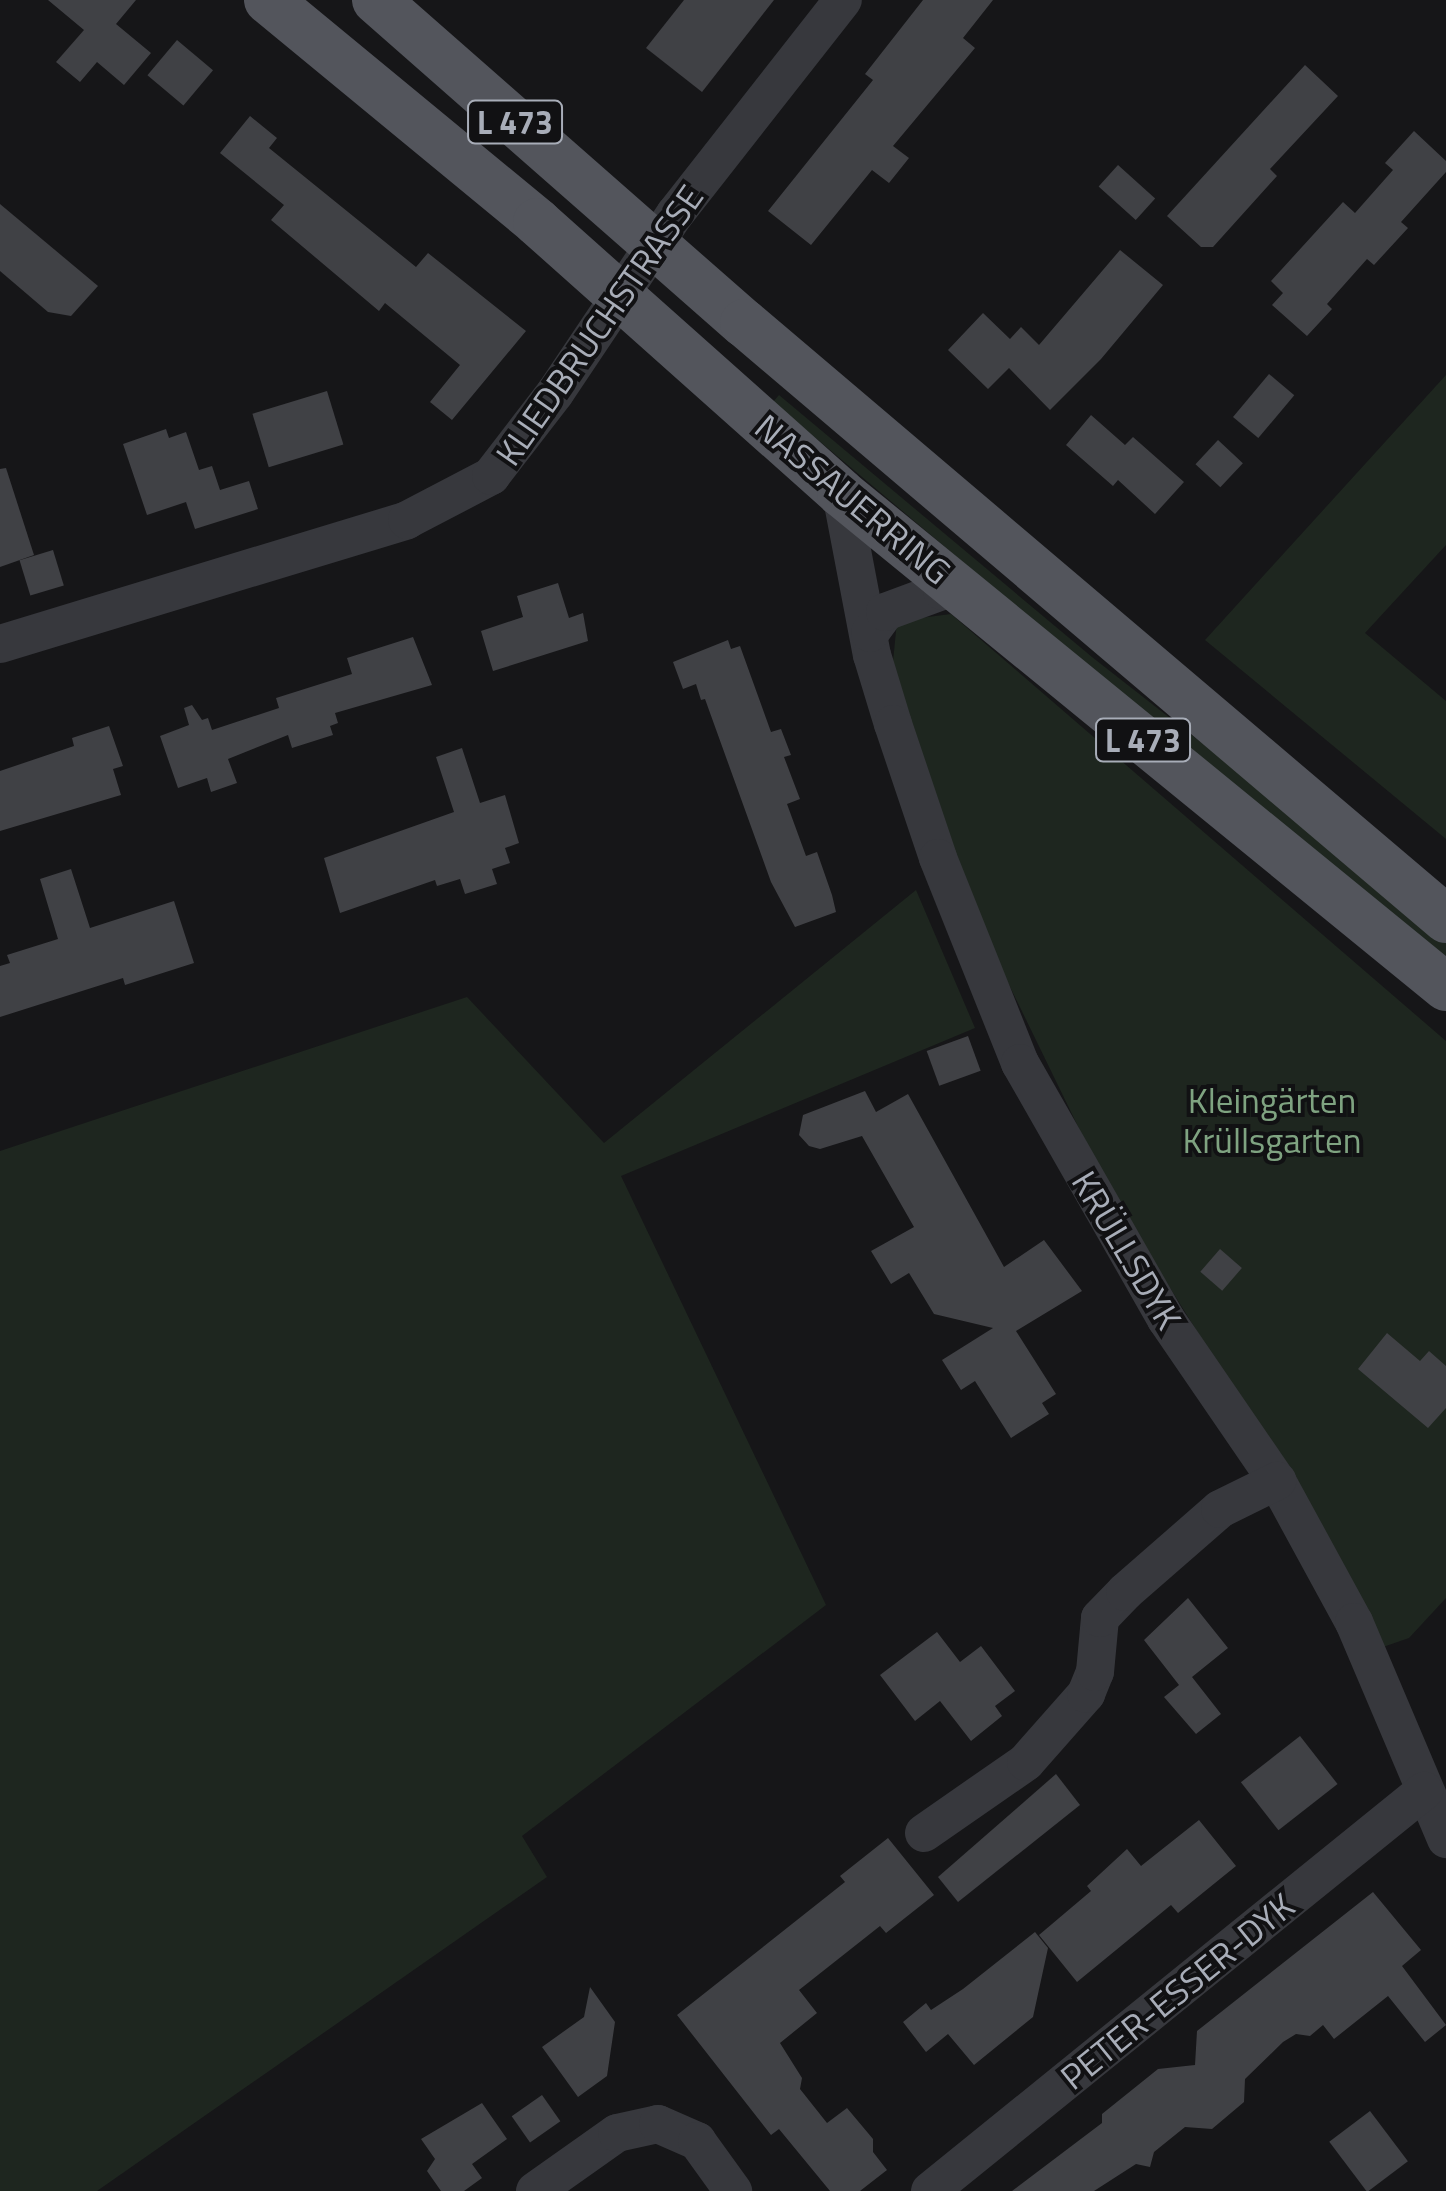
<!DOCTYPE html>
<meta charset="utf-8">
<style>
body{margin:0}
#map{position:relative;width:1446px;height:2191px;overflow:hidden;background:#161618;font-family:"Titillium Web",sans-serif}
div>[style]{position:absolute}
.green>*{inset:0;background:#1e261f}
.building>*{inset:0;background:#404145;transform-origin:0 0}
.minor>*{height:38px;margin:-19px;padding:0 19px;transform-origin:19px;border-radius:19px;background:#37383d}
.major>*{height:48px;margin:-24px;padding:0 24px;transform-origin:24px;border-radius:24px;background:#53555c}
span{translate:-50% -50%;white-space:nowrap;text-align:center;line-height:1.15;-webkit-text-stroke:8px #111113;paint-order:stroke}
.shield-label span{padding:2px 8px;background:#111113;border:2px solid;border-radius:8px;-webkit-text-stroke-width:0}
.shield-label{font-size:32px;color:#a8adb8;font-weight:700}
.street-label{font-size:35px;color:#a8adb8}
.park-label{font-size:35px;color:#7fa381}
</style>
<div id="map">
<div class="green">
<i style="clip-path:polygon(1446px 375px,1446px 545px,1365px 633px,1446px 701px,1446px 839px,1205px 640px)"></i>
<i style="clip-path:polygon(779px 395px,1092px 657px,1446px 934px,1446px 969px,773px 402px)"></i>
<i style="clip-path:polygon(951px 614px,1446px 1041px,1446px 1598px,1409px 1638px,1383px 1647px,1255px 1425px,1107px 1186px,960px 884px,892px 672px,897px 621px)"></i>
<i style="clip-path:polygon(916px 890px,975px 1028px,621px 1176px,826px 1605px,522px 1836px,547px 1877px,97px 2191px,0 2191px,0 1151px,467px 997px,604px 1143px)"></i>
</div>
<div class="building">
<i style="clip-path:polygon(48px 0,136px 0,116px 24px,151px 53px,124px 85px,97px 62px,80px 82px,56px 62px,84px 30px)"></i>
<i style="clip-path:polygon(684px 0,774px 0,702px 92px,646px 48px)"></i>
<i style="clip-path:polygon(923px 0,993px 0,963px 38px,975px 48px,893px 146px,909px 158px,889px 183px,872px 170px,811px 245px,768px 211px,873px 80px,865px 74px)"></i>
<i style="left:177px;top:40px;width:47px;height:46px;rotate:40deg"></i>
<i style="clip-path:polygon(1305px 65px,1338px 96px,1270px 169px,1277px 176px,1213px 247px,1201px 247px,1167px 216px)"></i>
<i style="clip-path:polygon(250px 116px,277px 138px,269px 148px,416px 267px,428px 253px,526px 331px,452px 420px,430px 402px,460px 365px,385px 303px,379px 311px,271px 220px,284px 205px,220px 153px)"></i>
<i style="clip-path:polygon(1414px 131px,1446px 161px,1446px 172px,1401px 222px,1408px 228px,1374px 265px,1367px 259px,1327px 304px,1332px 309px,1307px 336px,1272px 305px,1283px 293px,1271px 281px,1343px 202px,1355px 213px,1393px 170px,1385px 163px)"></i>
<i style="left:1118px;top:165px;width:50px;height:29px;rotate:42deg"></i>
<i style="clip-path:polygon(0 204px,98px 286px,71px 316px,48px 312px,0 271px)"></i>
<i style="clip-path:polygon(1120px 250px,1163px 285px,1101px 359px,1050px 410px,1009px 368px,988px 389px,948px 350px,983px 313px,1010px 339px,1021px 327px,1039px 345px)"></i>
<i style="left:1269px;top:374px;width:33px;height:56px;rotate:40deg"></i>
<i style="left:327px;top:391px;width:56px;height:78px;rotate:73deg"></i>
<i style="clip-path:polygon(1091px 415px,1125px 445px,1133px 437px,1184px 482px,1155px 514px,1118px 480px,1113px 486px,1066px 445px)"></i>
<i style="clip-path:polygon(166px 429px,169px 438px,186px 432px,199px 470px,212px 466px,220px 490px,249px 481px,258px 509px,195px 529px,186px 502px,147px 515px,123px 444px)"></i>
<i style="left:1218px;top:440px;width:34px;height:33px;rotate:43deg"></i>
<i style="clip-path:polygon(6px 468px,34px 555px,0 567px,0 469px)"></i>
<i style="left:53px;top:550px;width:37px;height:35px;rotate:73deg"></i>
<i style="clip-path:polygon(558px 583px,569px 618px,583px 613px,588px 641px,493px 671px,481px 631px,523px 617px,517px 596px)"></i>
<i style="clip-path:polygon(413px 637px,432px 685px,335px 713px,338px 723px,330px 726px,333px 735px,292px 748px,288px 735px,228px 759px,237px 783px,211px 792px,207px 778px,178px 788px,160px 736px,189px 725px,184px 708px,192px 705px,202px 720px,208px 718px,212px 730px,279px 708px,276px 698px,352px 674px,347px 658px)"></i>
<i style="clip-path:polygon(728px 640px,731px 649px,740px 646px,771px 732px,781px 729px,791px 755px,784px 757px,800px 799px,787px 804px,806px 856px,817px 852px,832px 895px,836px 912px,795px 927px,771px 882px,705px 699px,701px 700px,696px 684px,683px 689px,673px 662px)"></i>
<i style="clip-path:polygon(109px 726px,123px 766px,113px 769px,121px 795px,0 831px,0 771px,74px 746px,72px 738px)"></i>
<i style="clip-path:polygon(462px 748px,480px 803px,505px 795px,519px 843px,505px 848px,510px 863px,492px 869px,497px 884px,465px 894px,460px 879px,437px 886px,435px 880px,340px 913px,324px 858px,454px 812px,436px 757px)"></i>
<i style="clip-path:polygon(71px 869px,90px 928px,174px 901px,194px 963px,125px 985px,123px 978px,0 1017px,0 966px,10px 963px,7px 955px,58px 939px,40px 879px)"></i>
<i style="left:968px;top:1036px;width:37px;height:44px;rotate:70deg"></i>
<i style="clip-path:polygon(865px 1091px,876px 1112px,908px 1094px,1004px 1267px,1044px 1240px,1082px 1291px,1016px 1331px,1056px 1394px,1042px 1403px,1049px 1414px,1011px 1438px,975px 1381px,961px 1390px,942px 1360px,993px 1328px,934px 1314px,909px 1273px,891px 1284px,871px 1251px,914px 1227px,862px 1136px,820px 1149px,809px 1146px,799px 1135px,803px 1115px)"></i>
<i style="left:1220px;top:1249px;width:29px;height:30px;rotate:41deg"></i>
<i style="clip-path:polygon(1387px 1333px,1420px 1361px,1429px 1351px,1446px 1366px,1446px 1408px,1428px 1428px,1358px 1369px)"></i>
<i style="clip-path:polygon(1188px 1598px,1228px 1648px,1192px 1677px,1221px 1714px,1196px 1734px,1164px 1697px,1179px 1685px,1144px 1640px)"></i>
<i style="clip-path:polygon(937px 1632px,960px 1662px,981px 1646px,1015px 1691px,995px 1706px,1002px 1716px,971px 1741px,940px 1701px,915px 1721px,880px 1675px)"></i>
<i style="left:1300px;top:1736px;width:61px;height:75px;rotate:52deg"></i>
<i style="clip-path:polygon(1056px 1774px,1080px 1805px,958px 1902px,938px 1877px)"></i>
<i style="clip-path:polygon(1199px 1820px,1236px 1866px,1178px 1913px,1171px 1905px,1077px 1982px,1039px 1935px,1091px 1891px,1087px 1886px,1127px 1849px,1141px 1866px)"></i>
<i style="clip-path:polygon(888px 1838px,934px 1895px,886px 1933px,880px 1926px,799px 1990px,817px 2013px,780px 2043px,802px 2078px,800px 2089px,827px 2123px,847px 2108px,873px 2139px,873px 2152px,887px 2170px,860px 2191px,830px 2191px,779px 2129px,771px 2135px,677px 2015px,845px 1882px,840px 1876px)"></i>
<i style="clip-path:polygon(1373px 1892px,1421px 1950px,1402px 1966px,1446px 2025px,1425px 2042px,1388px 1996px,1334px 2039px,1323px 2025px,1310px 2036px,1296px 2034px,1283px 2042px,1245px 2079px,1244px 2102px,1212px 2129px,1185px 2127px,1154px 2152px,1150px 2167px,1136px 2164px,1094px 2191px,1012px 2191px,1102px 2123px,1102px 2114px,1158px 2069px,1195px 2065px,1197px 2031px)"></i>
<i style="clip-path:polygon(1035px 1932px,1048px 1948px,1033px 2017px,974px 2065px,948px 2034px,926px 2052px,903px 2022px,926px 2003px,931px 2010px,963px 1989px)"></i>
<i style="clip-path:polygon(590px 1987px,615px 2022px,607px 2076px,578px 2097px,542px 2047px,584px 2017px)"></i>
<i style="left:542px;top:2095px;width:32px;height:37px;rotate:55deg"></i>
<i style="clip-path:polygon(482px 2103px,507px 2139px,472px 2164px,482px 2178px,464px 2191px,441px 2191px,427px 2171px,435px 2159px,421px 2139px)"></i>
<i style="left:1370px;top:2111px;width:63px;height:51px;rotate:53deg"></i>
</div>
<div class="minor">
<i style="left:841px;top:493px;width:165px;rotate:79.2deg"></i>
<i style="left:872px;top:655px;width:72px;rotate:73.1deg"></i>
<i style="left:893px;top:724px;width:141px;rotate:71.4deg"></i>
<i style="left:938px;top:858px;width:221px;rotate:68.2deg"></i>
<i style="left:1020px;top:1063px;width:295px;rotate:60.3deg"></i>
<i style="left:1166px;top:1319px;width:196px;rotate:55.6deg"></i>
<i style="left:1277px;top:1481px;width:161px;rotate:61.4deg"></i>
<i style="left:1354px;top:1622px;width:236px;rotate:67deg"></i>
<i style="left:870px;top:633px;width:26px;rotate:-54deg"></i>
<i style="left:885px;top:612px;width:61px;rotate:-20.2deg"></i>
<i style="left:942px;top:591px;width:18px"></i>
<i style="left:0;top:644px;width:425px;rotate:-16.9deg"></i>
<i style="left:407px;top:520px;width:95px;rotate:-27.6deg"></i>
<i style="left:491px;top:476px;width:105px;rotate:-52.4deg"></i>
<i style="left:555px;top:393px;width:216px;rotate:-56.2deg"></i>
<i style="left:675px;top:214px;width:272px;rotate:-51.9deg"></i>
<i style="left:924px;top:1833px;width:124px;rotate:-34.8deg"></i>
<i style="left:1026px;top:1762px;width:91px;rotate:-48.6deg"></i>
<i style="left:1086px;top:1694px;width:24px;rotate:-68deg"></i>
<i style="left:1095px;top:1672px;width:54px;rotate:-84.7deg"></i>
<i style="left:1100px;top:1618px;width:36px;rotate:-46deg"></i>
<i style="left:1125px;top:1592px;width:126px;rotate:-41.1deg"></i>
<i style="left:1220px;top:1509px;width:64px;rotate:-26.2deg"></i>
<i style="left:535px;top:2191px;width:100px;rotate:-35.3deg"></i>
<i style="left:617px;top:2133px;width:42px;rotate:-12.4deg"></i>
<i style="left:658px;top:2124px;width:43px;rotate:23.6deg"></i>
<i style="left:697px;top:2141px;width:62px;rotate:54.2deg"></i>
<i style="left:930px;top:2191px;width:636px;rotate:-39deg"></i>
</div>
<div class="major">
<i style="left:268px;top:0;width:349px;rotate:39.5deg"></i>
<i style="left:537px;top:222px;width:407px;rotate:41.7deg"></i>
<i style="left:841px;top:493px;width:781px;rotate:39.23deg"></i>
<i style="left:376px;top:0;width:490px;rotate:41.3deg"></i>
<i style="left:744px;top:323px;width:921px;rotate:40.33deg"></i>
</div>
<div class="shield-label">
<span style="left:515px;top:122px">L 473</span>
<span style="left:1143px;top:740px">L 473</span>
</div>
<div class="street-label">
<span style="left:599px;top:325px;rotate:-55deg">KLIEDBRUCHSTRASSE</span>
<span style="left:853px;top:499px;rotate:40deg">NASSAUERRING</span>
<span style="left:1127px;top:1250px;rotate:59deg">KRÜLLSDYK</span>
<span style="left:1177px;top:1991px;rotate:-39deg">PETER-ESSER-DYK</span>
</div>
<div class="park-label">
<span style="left:1272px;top:1120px">Kleingärten<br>Krüllsgarten</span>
</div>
</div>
